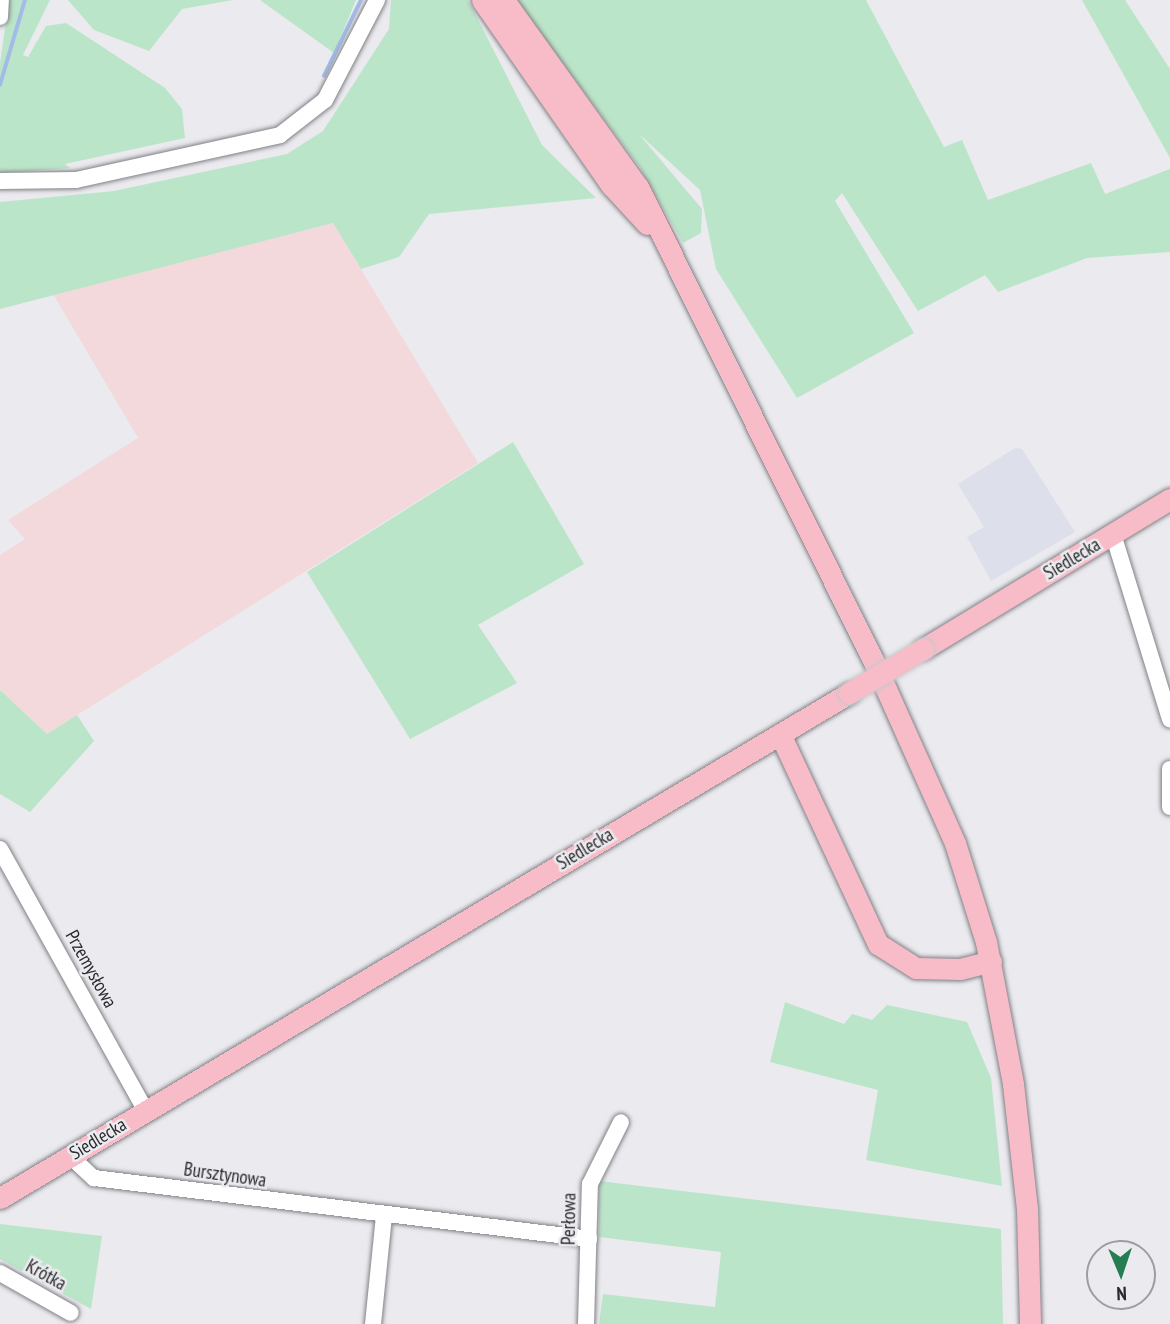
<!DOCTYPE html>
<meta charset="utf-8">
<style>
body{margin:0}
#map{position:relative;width:1170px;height:1324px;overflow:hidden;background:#eaeaef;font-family:"PT Sans Narrow",sans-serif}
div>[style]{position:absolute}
.built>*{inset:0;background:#dddfea}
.industrial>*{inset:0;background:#f4d9dc}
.green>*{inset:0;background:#bbe5c8}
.stream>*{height:3.5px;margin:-1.75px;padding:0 1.75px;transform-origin:1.75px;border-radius:1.75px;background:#a2bce7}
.roads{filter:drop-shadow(0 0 2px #818286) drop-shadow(0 0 2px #818286)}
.minor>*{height:16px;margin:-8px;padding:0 8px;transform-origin:8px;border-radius:8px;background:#fff}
.major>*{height:21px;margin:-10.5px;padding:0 10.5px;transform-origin:10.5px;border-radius:10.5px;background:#f8bcc9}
.bridges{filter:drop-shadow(0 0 2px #c7c8c8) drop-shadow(0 0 2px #c7c8c8)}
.major-bridge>*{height:21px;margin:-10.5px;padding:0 10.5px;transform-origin:10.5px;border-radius:10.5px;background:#f8bcc9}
span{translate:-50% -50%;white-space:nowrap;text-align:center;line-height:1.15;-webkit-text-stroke:5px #eaeaef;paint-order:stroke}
.street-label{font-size:19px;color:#292a2b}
.north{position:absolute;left:1086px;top:1240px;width:70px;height:70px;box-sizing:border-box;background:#eaeaef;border:2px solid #9d9da1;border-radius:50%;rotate:178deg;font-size:19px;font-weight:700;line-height:28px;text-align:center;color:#292a2b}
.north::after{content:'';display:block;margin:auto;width:24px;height:32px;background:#257d51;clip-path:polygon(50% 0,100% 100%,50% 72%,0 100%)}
</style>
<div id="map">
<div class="built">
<i style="clip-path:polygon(1015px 448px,1022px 449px,1075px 532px,991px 581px,967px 537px,984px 527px,958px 484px)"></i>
</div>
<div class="industrial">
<i style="clip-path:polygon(333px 223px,478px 463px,47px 734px,0 690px,0 555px,25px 539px,8px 520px,138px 438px,53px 294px)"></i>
</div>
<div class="green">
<i style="clip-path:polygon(9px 0,50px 0,23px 55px,28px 57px,46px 26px,66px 23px,165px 88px,182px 109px,185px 138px,65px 164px,70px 168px,0 173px,0 63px)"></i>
<i style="clip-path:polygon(68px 0,233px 0,182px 9px,149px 51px,94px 30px)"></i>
<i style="clip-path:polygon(260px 0,356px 0,334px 53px)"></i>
<i style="clip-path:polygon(391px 0,468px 0,542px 145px,596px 198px,429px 214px,399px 257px,361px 269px,333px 223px,0 309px,0 202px,114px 191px,287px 154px,323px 131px,389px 29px)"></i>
<i style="clip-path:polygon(516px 0,866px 0,944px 147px,962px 140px,988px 200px,1091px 163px,1105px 194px,1170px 169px,1170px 252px,1087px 258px,998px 292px,985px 275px,918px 311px,842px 193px,835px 201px,914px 333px,797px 398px,716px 269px,700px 190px,638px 133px,702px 209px,701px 233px,683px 243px,639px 166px)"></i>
<i style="clip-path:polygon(1082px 0,1125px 0,1170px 69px,1170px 158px)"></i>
<i style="clip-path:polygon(513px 442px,584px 564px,478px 625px,517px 683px,410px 739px,307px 572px)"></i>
<i style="clip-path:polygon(0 690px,47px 734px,77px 715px,94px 741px,30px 812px,0 794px)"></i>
<i style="clip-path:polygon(785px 1002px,844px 1024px,852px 1014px,872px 1020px,887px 1005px,967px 1022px,991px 1078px,1002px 1186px,866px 1160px,878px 1090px,770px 1062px)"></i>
<i style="clip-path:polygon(599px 1181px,1001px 1229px,1003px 1324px,599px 1324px,603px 1294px,715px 1307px,721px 1252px,599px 1237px)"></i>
<i style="clip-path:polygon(0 1224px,102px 1236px,91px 1309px,0 1259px)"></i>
</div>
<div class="stream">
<i style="left:324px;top:76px;width:85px;rotate:-64deg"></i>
<i style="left:0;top:85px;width:89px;rotate:-73.6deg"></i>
</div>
<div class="roads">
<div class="minor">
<i style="left:0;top:17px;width:17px;rotate:-87deg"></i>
<i style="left:0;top:181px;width:76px;rotate:-0.8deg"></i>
<i style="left:76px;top:180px;width:209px;rotate:-12.4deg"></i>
<i style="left:280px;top:135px;width:57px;rotate:-37.9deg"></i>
<i style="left:325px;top:100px;width:113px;rotate:-62.5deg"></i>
<i style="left:1113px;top:534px;width:194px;rotate:72.9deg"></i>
<i style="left:1170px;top:769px;width:38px;rotate:90deg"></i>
<i style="left:0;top:849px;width:300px;rotate:60.9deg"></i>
<i style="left:70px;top:1156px;width:33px;rotate:43deg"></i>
<i style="left:94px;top:1178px;width:499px;rotate:7deg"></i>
<i style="left:0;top:1273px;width:81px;rotate:29.4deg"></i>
<i style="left:373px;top:1324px;width:110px;rotate:-84.2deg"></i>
<i style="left:586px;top:1324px;width:140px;rotate:-88.4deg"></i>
<i style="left:590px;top:1184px;width:69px;rotate:-63.4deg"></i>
</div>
<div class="major">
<i style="left:482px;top:0;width:226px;rotate:55.1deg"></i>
<i style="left:611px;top:185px;width:53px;rotate:47.3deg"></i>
<i style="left:504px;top:0;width:230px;rotate:54.4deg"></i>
<i style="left:638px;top:187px;width:530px;rotate:63.58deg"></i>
<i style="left:874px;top:662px;width:198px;rotate:65.9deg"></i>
<i style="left:955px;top:843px;width:104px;rotate:72.6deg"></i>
<i style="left:986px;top:942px;width:145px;rotate:79.2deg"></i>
<i style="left:1013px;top:1084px;width:125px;rotate:83.6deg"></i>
<i style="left:1027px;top:1208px;width:116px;rotate:88.5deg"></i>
<i style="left:923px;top:649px;width:289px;rotate:-31.3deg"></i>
<i style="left:780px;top:734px;width:232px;rotate:65deg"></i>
<i style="left:878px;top:944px;width:45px;rotate:32.3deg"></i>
<i style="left:916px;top:968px;width:44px;rotate:1.3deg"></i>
<i style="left:960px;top:969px;width:32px;rotate:-14deg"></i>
<i style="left:0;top:1198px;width:988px;rotate:-30.74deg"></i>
</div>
</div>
<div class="bridges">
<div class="major-bridge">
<i style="left:849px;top:693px;width:86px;rotate:-30.7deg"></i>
</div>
</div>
<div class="street-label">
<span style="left:1072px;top:559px;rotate:-31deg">Siedlecka</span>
<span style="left:585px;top:849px;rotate:-31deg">Siedlecka</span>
<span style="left:91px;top:969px;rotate:61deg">Przemysłowa</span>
<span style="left:98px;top:1139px;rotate:-31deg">Siedlecka</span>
<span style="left:225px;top:1175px;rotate:8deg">Bursztynowa</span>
<span style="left:569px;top:1219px;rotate:-89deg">Perłowa</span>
<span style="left:46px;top:1275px;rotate:29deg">Krótka</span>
</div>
<div class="north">N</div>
</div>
